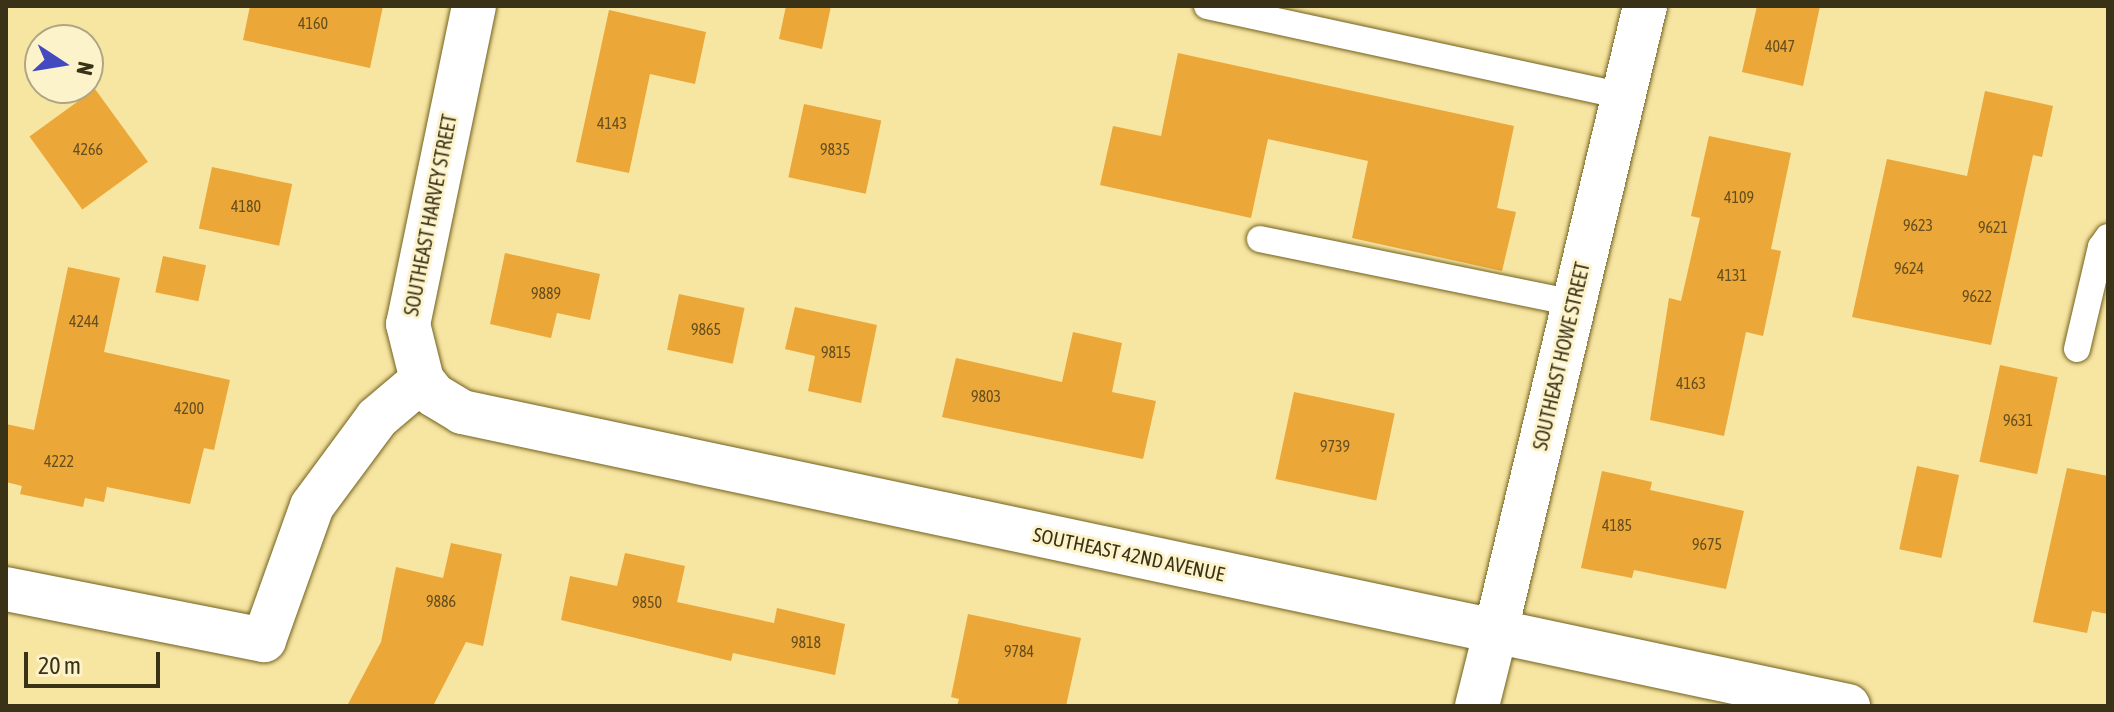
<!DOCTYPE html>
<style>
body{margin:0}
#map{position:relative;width:2114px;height:712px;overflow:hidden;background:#f7e5a2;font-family:"Asap Condensed",sans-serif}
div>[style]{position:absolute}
.building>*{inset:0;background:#eba737;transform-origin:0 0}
.roads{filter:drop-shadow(0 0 2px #73621f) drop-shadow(0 0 2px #73621f)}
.service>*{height:26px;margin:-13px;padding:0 13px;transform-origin:13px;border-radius:13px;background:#fff}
.minor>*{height:44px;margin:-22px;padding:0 22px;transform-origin:22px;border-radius:22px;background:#fff}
.tertiary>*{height:44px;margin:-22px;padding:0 22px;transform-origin:22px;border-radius:22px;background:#fff}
span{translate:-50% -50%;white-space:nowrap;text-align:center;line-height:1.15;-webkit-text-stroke:6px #fdf3cb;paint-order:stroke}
.number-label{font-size:16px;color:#664f1f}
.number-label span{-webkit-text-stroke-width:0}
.street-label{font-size:20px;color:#3a3217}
.frame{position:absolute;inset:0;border:8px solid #3a3217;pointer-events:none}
.north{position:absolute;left:24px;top:24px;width:80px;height:80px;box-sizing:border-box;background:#fdf3cb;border:2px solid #afa683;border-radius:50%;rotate:102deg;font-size:22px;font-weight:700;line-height:32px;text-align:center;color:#3a3217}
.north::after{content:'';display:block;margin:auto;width:28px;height:36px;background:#4349be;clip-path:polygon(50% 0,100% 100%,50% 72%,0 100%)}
.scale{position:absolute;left:24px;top:652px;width:136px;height:36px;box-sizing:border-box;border:4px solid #3a3217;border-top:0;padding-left:10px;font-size:24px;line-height:28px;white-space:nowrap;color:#3a3217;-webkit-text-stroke:6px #fdf3cb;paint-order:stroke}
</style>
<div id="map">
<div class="building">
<i style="clip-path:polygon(250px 6px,383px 6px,370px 68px,243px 40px)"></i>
<i style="clip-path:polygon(786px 6px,831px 6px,822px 49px,779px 39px)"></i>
<i style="clip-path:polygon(1757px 6px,1820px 6px,1803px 86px,1742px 72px)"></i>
<i style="clip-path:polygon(609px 10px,706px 32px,695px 84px,650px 74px,629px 173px,576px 162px)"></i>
<i style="clip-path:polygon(1178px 53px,1514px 126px,1497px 208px,1516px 212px,1502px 271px,1352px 238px,1368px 161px,1268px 139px,1251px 218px,1100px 185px,1113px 126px,1161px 136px)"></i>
<i style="left:95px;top:89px;width:90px;height:81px;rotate:54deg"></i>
<i style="clip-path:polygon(1985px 91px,2053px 106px,2042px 157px,2033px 155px,1991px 345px,1852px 317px,1887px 159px,1967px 176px)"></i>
<i style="left:804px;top:104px;width:79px;height:75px;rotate:12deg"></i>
<i style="clip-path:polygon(1709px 136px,1791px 153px,1771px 249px,1781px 251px,1763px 336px,1746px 332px,1724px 436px,1650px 420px,1669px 298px,1681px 301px,1700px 218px,1691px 216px)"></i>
<i style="left:212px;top:167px;width:82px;height:63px;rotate:12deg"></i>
<i style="clip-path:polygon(505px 253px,600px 274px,590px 320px,557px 313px,551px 338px,490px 324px)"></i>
<i style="left:163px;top:256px;width:44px;height:37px;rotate:12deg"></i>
<i style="clip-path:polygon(68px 267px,120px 278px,104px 352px,230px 380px,214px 450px,204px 448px,190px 504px,107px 487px,104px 502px,85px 498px,83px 507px,20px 494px,22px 486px,6px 482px,6px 424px,34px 430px)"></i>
<i style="left:679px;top:294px;width:67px;height:57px;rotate:12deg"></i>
<i style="clip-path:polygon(795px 307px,877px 325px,861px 403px,808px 391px,815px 356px,785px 349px)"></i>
<i style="clip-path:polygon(1073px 332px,1122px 343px,1112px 392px,1156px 401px,1143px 459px,942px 417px,956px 358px,1062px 382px)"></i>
<i style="left:2000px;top:365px;width:59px;height:99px;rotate:12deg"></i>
<i style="left:1294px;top:392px;width:103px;height:89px;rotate:12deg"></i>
<i style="left:1917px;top:466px;width:43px;height:85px;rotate:12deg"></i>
<i style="clip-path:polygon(2067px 468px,2108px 476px,2108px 614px,2092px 611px,2087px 633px,2033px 622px)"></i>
<i style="clip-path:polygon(1602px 471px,1652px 482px,1650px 490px,1744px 511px,1726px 589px,1634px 570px,1632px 578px,1581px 568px)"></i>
<i style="clip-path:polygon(451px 543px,502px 554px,483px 646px,466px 642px,433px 706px,347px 706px,381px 642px,396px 567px,443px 578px)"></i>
<i style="clip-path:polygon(625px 553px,685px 566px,677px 602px,774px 623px,777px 608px,845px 624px,835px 675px,733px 653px,731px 661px,561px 620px,570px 576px,617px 586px)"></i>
<i style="clip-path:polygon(968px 614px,1081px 638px,1066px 706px,957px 706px,959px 699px,951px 697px)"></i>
</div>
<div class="roads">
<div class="service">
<i style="left:1207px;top:6px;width:426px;rotate:12.2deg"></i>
<i style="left:1260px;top:239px;width:320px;rotate:11.5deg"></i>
<i style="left:2077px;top:349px;width:105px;rotate:-76.8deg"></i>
<i style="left:2101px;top:247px;width:12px;rotate:-55deg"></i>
</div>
<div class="minor">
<i style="left:6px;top:589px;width:263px;rotate:11.2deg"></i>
<i style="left:264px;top:640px;width:142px;rotate:-70.3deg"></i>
<i style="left:312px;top:506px;width:109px;rotate:-53.5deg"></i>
<i style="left:377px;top:418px;width:59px;rotate:-40.2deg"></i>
<i style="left:1496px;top:630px;width:642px;rotate:-76.57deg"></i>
</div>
<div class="tertiary">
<i style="left:474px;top:6px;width:325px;rotate:101.7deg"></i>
<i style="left:408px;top:324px;width:58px;rotate:76deg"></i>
<i style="left:422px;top:380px;width:19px;rotate:51deg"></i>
<i style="left:434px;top:395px;width:33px;rotate:31deg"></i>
<i style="left:462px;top:412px;width:1417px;rotate:11.98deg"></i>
<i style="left:1477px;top:706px;width:78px;rotate:-76deg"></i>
</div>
</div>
<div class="number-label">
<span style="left:313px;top:23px">4160</span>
<span style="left:1780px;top:46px">4047</span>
<span style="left:612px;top:123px">4143</span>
<span style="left:88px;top:149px">4266</span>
<span style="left:835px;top:149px">9835</span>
<span style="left:1739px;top:197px">4109</span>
<span style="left:246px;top:206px">4180</span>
<span style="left:1918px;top:225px">9623</span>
<span style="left:1993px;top:227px">9621</span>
<span style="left:1909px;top:268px">9624</span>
<span style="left:1732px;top:275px">4131</span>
<span style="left:546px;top:293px">9889</span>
<span style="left:1977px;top:296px">9622</span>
<span style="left:84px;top:321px">4244</span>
<span style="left:706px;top:329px">9865</span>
<span style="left:836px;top:352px">9815</span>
<span style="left:1691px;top:383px">4163</span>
<span style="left:986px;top:396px">9803</span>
<span style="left:189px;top:408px">4200</span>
<span style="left:2018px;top:420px">9631</span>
<span style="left:1335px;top:446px">9739</span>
<span style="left:59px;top:461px">4222</span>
<span style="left:1617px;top:525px">4185</span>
<span style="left:1707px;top:544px">9675</span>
<span style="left:441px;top:601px">9886</span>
<span style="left:647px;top:602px">9850</span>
<span style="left:806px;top:642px">9818</span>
<span style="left:1019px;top:651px">9784</span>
</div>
<div class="street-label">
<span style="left:430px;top:215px;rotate:-79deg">SOUTHEAST HARVEY STREET</span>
<span style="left:1561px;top:356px;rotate:-77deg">SOUTHEAST HOWE STREET</span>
<span style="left:1129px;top:554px;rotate:12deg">SOUTHEAST 42ND AVENUE</span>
</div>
<div class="frame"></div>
<div class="north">N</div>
<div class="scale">20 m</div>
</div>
